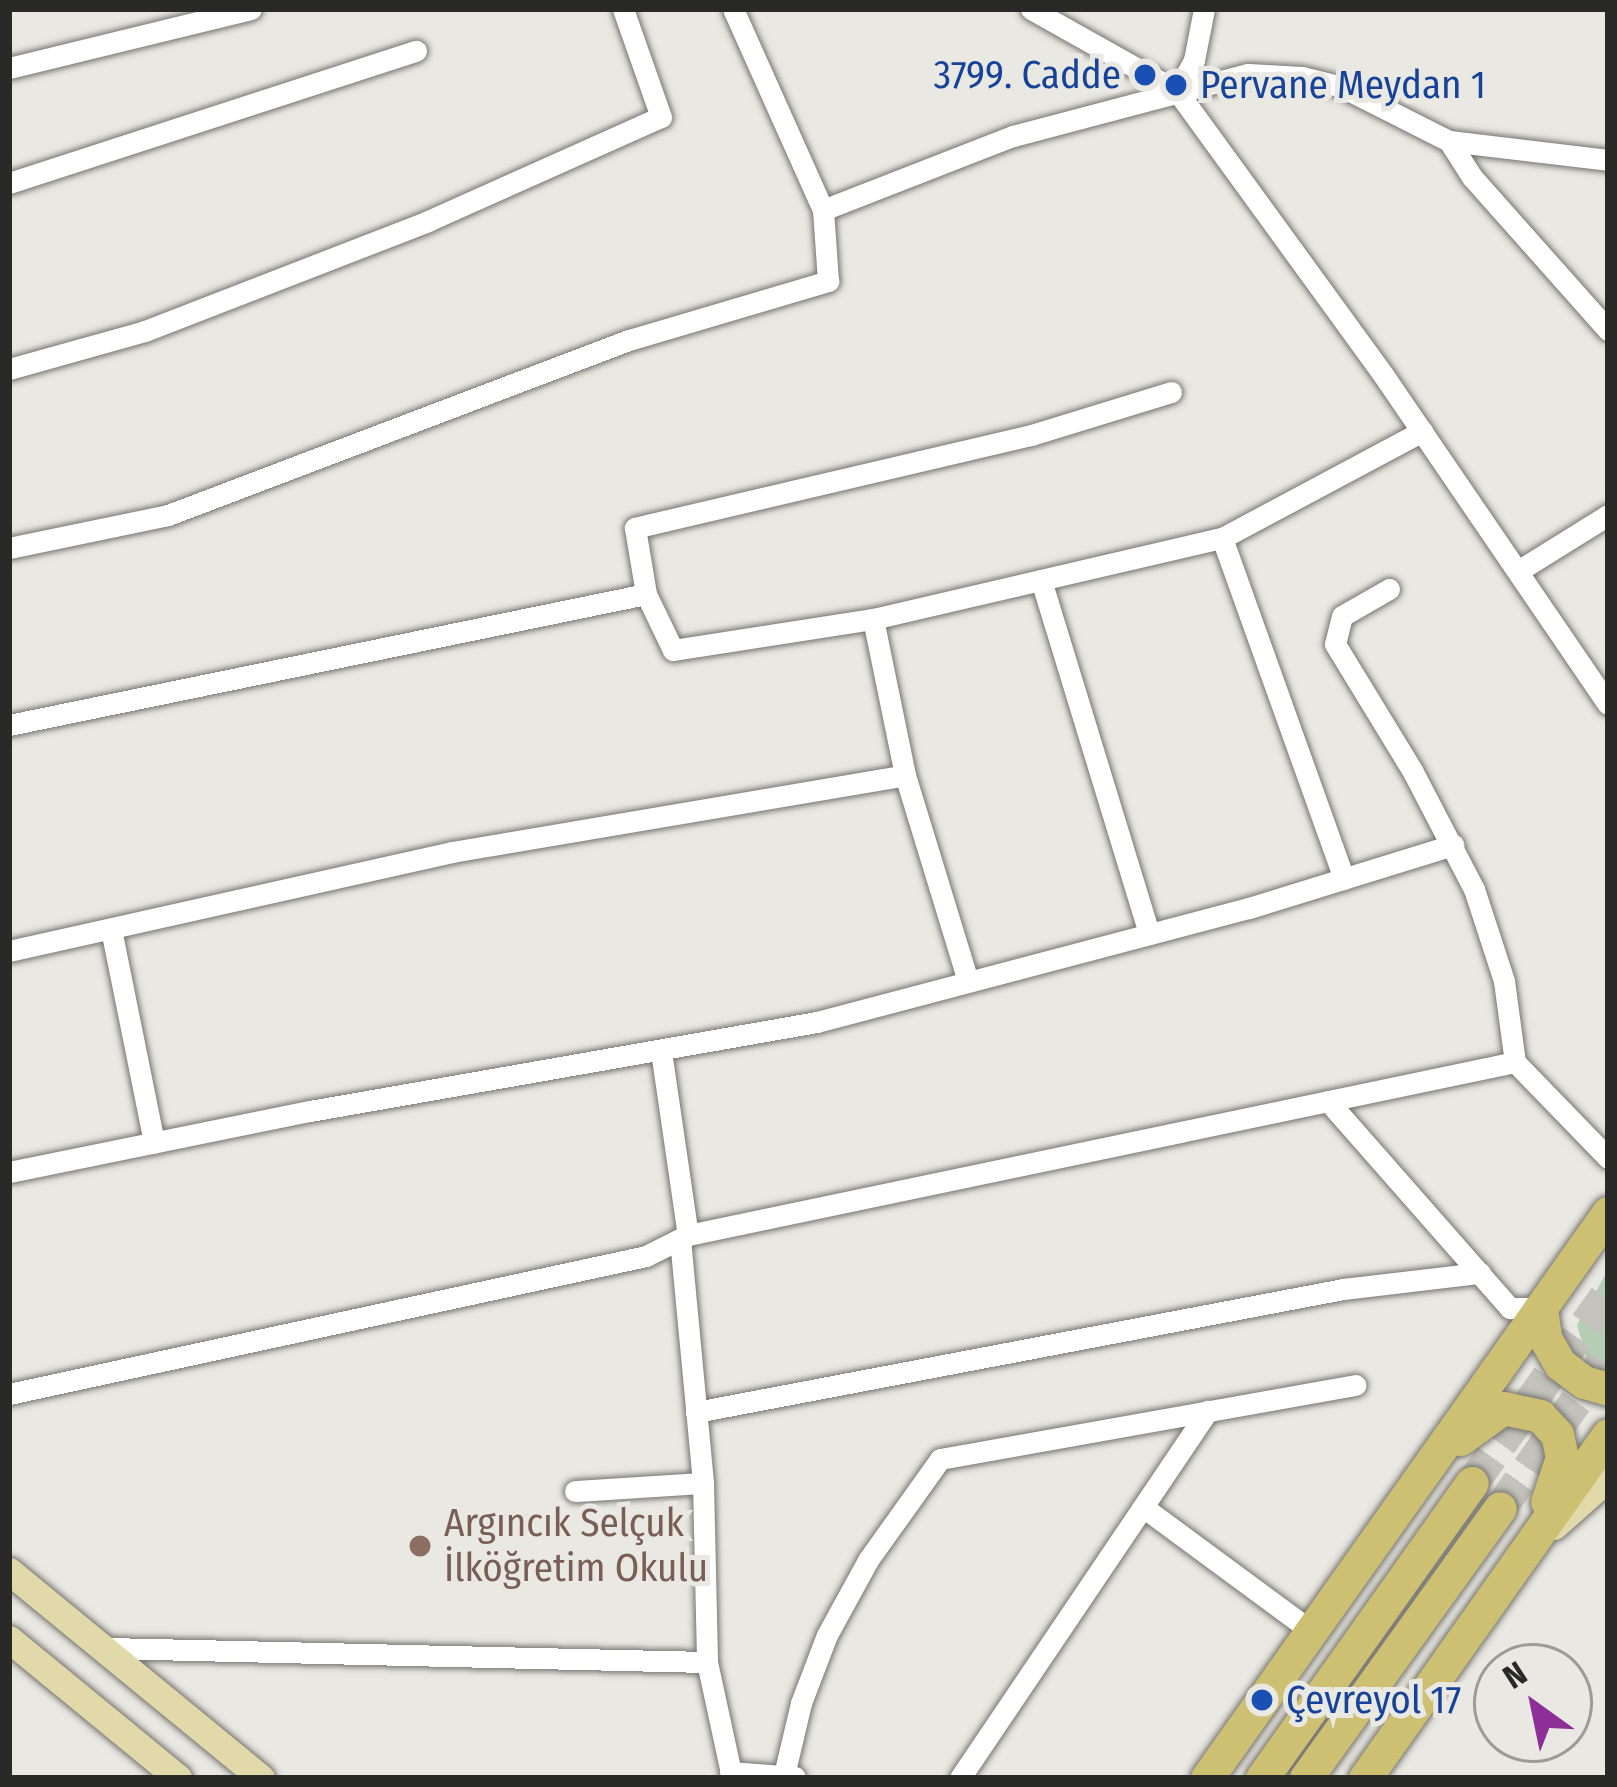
<!DOCTYPE html>
<meta charset="utf-8">
<style>
body{margin:0}
#map{position:relative;width:1617px;height:1787px;overflow:hidden;background:#e9e8e2;font-family:"Fira Sans Condensed",sans-serif}
div>[style]{position:absolute}
.green>*{inset:0;background:#b4cdb3}
.highway-tunnel>*{height:33px;margin-top:-16.5px;transform-origin:0;background:repeating-linear-gradient(90deg,#c3c2bd 0 33px,transparent 0 49px)}
.roads{filter:drop-shadow(0 0 3px #767570) drop-shadow(0 0 3px #767570)}
.minor>*{height:21px;margin:-10.5px;padding:0 10.5px;transform-origin:10.5px;border-radius:10.5px;background:#fff}
.major>*{height:27px;margin:-13.5px;padding:0 13.5px;transform-origin:13.5px;border-radius:13.5px;background:#e2d9ab}
.highway>*{height:33px;margin:-16.5px;padding:0 16.5px;transform-origin:16.5px;border-radius:16.5px;background:#cec073}
.dots>*{width:33px;height:33px;translate:-50% -50%;box-sizing:border-box;border:6px solid #e9e8e2;border-radius:50%}
span{translate:-50% -50%;white-space:nowrap;text-align:center;line-height:1.15;-webkit-text-stroke:10px #e9e8e2;paint-order:stroke}
.transit-label{font-size:39px;color:#164399}
.right{translate:-100% -50%;text-align:right}
.left{translate:0 -50%;text-align:left}
.education-label{font-size:39px;color:#785e54}
.frame{position:absolute;inset:0;border:12px solid #292927;pointer-events:none}
.north{position:absolute;left:1473px;top:1643px;width:120px;height:120px;box-sizing:border-box;background:#e9e8e2;border:3px solid #9c9c97;border-radius:50%;rotate:327deg;font-size:33px;font-weight:700;line-height:48px;text-align:center;color:#292927}
.north::after{content:'';display:block;margin:auto;width:42px;height:54px;background:#8e2f98;clip-path:polygon(50% 0,100% 100%,50% 72%,0 100%)}
</style>
<div id="map">
<div class="green">
<i style="clip-path:polygon(1608px 1270px,1608px 1375px,1587px 1359px,1577px 1325px)"></i>
</div>
<div class="highway-tunnel">
<i style="left:1472px;top:1483px;width:234px;rotate:-54.4deg"></i>
<i style="left:1500px;top:1508px;width:186px;rotate:-54.6deg"></i>
</div>
<div class="roads">
<div class="minor">
<i style="left:1031px;top:9px;width:167px;rotate:29.3deg"></i>
<i style="left:1177px;top:91px;width:352px;rotate:54deg"></i>
<i style="left:1384px;top:376px;width:397px;rotate:55.7deg"></i>
<i style="left:9px;top:68px;width:249px;rotate:-13.7deg"></i>
<i style="left:1177px;top:91px;width:35px;rotate:-61deg"></i>
<i style="left:1194px;top:60px;width:52px;rotate:-78.9deg"></i>
<i style="left:1449px;top:141px;width:43px;rotate:57.4deg"></i>
<i style="left:1472px;top:177px;width:205px;rotate:48.4deg"></i>
<i style="left:9px;top:183px;width:428px;rotate:-18deg"></i>
<i style="left:823px;top:210px;width:204px;rotate:-21.3deg"></i>
<i style="left:1013px;top:136px;width:243px;rotate:-14.8deg"></i>
<i style="left:1248px;top:74px;width:54px;rotate:3.2deg"></i>
<i style="left:1302px;top:77px;width:41px;rotate:14deg"></i>
<i style="left:1342px;top:87px;width:120px;rotate:26.8deg"></i>
<i style="left:1449px;top:141px;width:160px;rotate:6.8deg"></i>
<i style="left:9px;top:369px;width:141px;rotate:-15.6deg"></i>
<i style="left:145px;top:331px;width:304px;rotate:-21.2deg"></i>
<i style="left:428px;top:221px;width:255px;rotate:-24.1deg"></i>
<i style="left:661px;top:117px;width:114px;rotate:-109.4deg"></i>
<i style="left:1171px;top:392px;width:146px;rotate:162.9deg"></i>
<i style="left:1031px;top:435px;width:407px;rotate:166.8deg"></i>
<i style="left:635px;top:528px;width:67px;rotate:80.5deg"></i>
<i style="left:646px;top:594px;width:62px;rotate:64.3deg"></i>
<i style="left:673px;top:650px;width:202px;rotate:-8.8deg"></i>
<i style="left:873px;top:619px;width:358px;rotate:-13.1deg"></i>
<i style="left:1222px;top:538px;width:227px;rotate:-28.1deg"></i>
<i style="left:1222px;top:538px;width:362px;rotate:70.3deg"></i>
<i style="left:9px;top:548px;width:162px;rotate:-11.7deg"></i>
<i style="left:168px;top:515px;width:493px;rotate:-20.8deg"></i>
<i style="left:629px;top:340px;width:208px;rotate:-16.5deg"></i>
<i style="left:828px;top:281px;width:71px;rotate:-94deg"></i>
<i style="left:823px;top:210px;width:220px;rotate:-114.1deg"></i>
<i style="left:1518px;top:571px;width:106px;rotate:-31.9deg"></i>
<i style="left:1041px;top:580px;width:370px;rotate:73deg"></i>
<i style="left:1389px;top:589px;width:54px;rotate:150.1deg"></i>
<i style="left:1342px;top:616px;width:29px;rotate:104deg"></i>
<i style="left:1335px;top:644px;width:150px;rotate:58.6deg"></i>
<i style="left:1413px;top:772px;width:132px;rotate:62.5deg"></i>
<i style="left:1474px;top:889px;width:97px;rotate:71.9deg"></i>
<i style="left:1504px;top:981px;width:82px;rotate:82.3deg"></i>
<i style="left:873px;top:619px;width:159px;rotate:78.4deg"></i>
<i style="left:905px;top:775px;width:215px;rotate:73deg"></i>
<i style="left:9px;top:725px;width:650px;rotate:-11.62deg"></i>
<i style="left:111px;top:929px;width:218px;rotate:78.6deg"></i>
<i style="left:9px;top:951px;width:454px;rotate:-12.6deg"></i>
<i style="left:452px;top:852px;width:459px;rotate:-9.6deg"></i>
<i style="left:661px;top:1051px;width:186px;rotate:81.7deg"></i>
<i style="left:1328px;top:1101px;width:276px;rotate:48.7deg"></i>
<i style="left:1510px;top:1308px;width:31px"></i>
<i style="left:9px;top:1172px;width:307px;rotate:-11.5deg"></i>
<i style="left:310px;top:1111px;width:515px;rotate:-9.96deg"></i>
<i style="left:817px;top:1022px;width:447px;rotate:-14.8deg"></i>
<i style="left:1249px;top:908px;width:214px;rotate:-17.2deg"></i>
<i style="left:680px;top:1239px;width:245px;rotate:84.6deg"></i>
<i style="left:703px;top:1483px;width:179px;rotate:88.7deg"></i>
<i style="left:707px;top:1662px;width:119px;rotate:77.8deg"></i>
<i style="left:9px;top:1394px;width:652px;rotate:-12.22deg"></i>
<i style="left:646px;top:1256px;width:47px;rotate:-26.6deg"></i>
<i style="left:688px;top:1235px;width:845px;rotate:-11.82deg"></i>
<i style="left:1515px;top:1062px;width:134px;rotate:45.9deg"></i>
<i style="left:696px;top:1412px;width:659px;rotate:-10.76deg"></i>
<i style="left:1343px;top:1289px;width:138px;rotate:-6.7deg"></i>
<i style="left:575px;top:1491px;width:128px;rotate:-3.6deg"></i>
<i style="left:1143px;top:1507px;width:209px;rotate:36.4deg"></i>
<i style="left:108px;top:1648px;width:599px;rotate:1.34deg"></i>
<i style="left:730px;top:1772px;width:65px;rotate:4.4deg"></i>
<i style="left:784px;top:1775px;width:74px;rotate:-76.7deg"></i>
<i style="left:801px;top:1703px;width:73px;rotate:-69.1deg"></i>
<i style="left:827px;top:1635px;width:85px;rotate:-61.3deg"></i>
<i style="left:868px;top:1560px;width:124px;rotate:-54.5deg"></i>
<i style="left:940px;top:1459px;width:422px;rotate:-10.1deg"></i>
<i style="left:960px;top:1778px;width:443px;rotate:-56deg"></i>
</div>
<div class="major">
<i style="left:1554px;top:1526px;width:72px;rotate:-41.6deg"></i>
<i style="left:9px;top:1571px;width:326px;rotate:39.4deg"></i>
<i style="left:9px;top:1639px;width:219px;rotate:39.4deg"></i>
</div>
<div class="highway">
<i style="left:1541px;top:1308px;width:30px;rotate:82deg"></i>
<i style="left:1545px;top:1338px;width:30px;rotate:60deg"></i>
<i style="left:1560px;top:1364px;width:30px;rotate:37deg"></i>
<i style="left:1584px;top:1382px;width:25px;rotate:16deg"></i>
<i style="left:1460px;top:1439px;width:53px;rotate:-35.8deg"></i>
<i style="left:1503px;top:1408px;width:38px;rotate:12deg"></i>
<i style="left:1540px;top:1416px;width:25px;rotate:47deg"></i>
<i style="left:1557px;top:1434px;width:24px;rotate:78deg"></i>
<i style="left:1562px;top:1457px;width:47px;rotate:108.4deg"></i>
<i style="left:1207px;top:1778px;width:693px;rotate:-54.64deg"></i>
<i style="left:1262px;top:1778px;width:362px;rotate:-54.6deg"></i>
<i style="left:1306px;top:1778px;width:332px;rotate:-54.3deg"></i>
<i style="left:1365px;top:1778px;width:420px;rotate:-54.7deg"></i>
</div>
</div>
<div class="dots">
<i style="left:1145px;top:75px;background:#1a4fb4"></i>
<i style="left:1176px;top:85px;background:#1a4fb4"></i>
<i style="left:420px;top:1546px;background:#8d6e63"></i>
<i style="left:1262px;top:1700px;background:#1a4fb4"></i>
</div>
<div class="transit-label">
<span class="right" style="left:1121px;top:75px">3799. Cadde</span>
<span class="left" style="left:1200px;top:85px">Pervane Meydan 1</span>
<span class="left" style="left:1286px;top:1700px">Çevreyol 17</span>
</div>
<div class="education-label">
<span class="left" style="left:444px;top:1546px">Argıncık Selçuk<br>İlköğretim Okulu</span>
</div>
<div class="frame"></div>
<div class="north">N</div>
</div>
